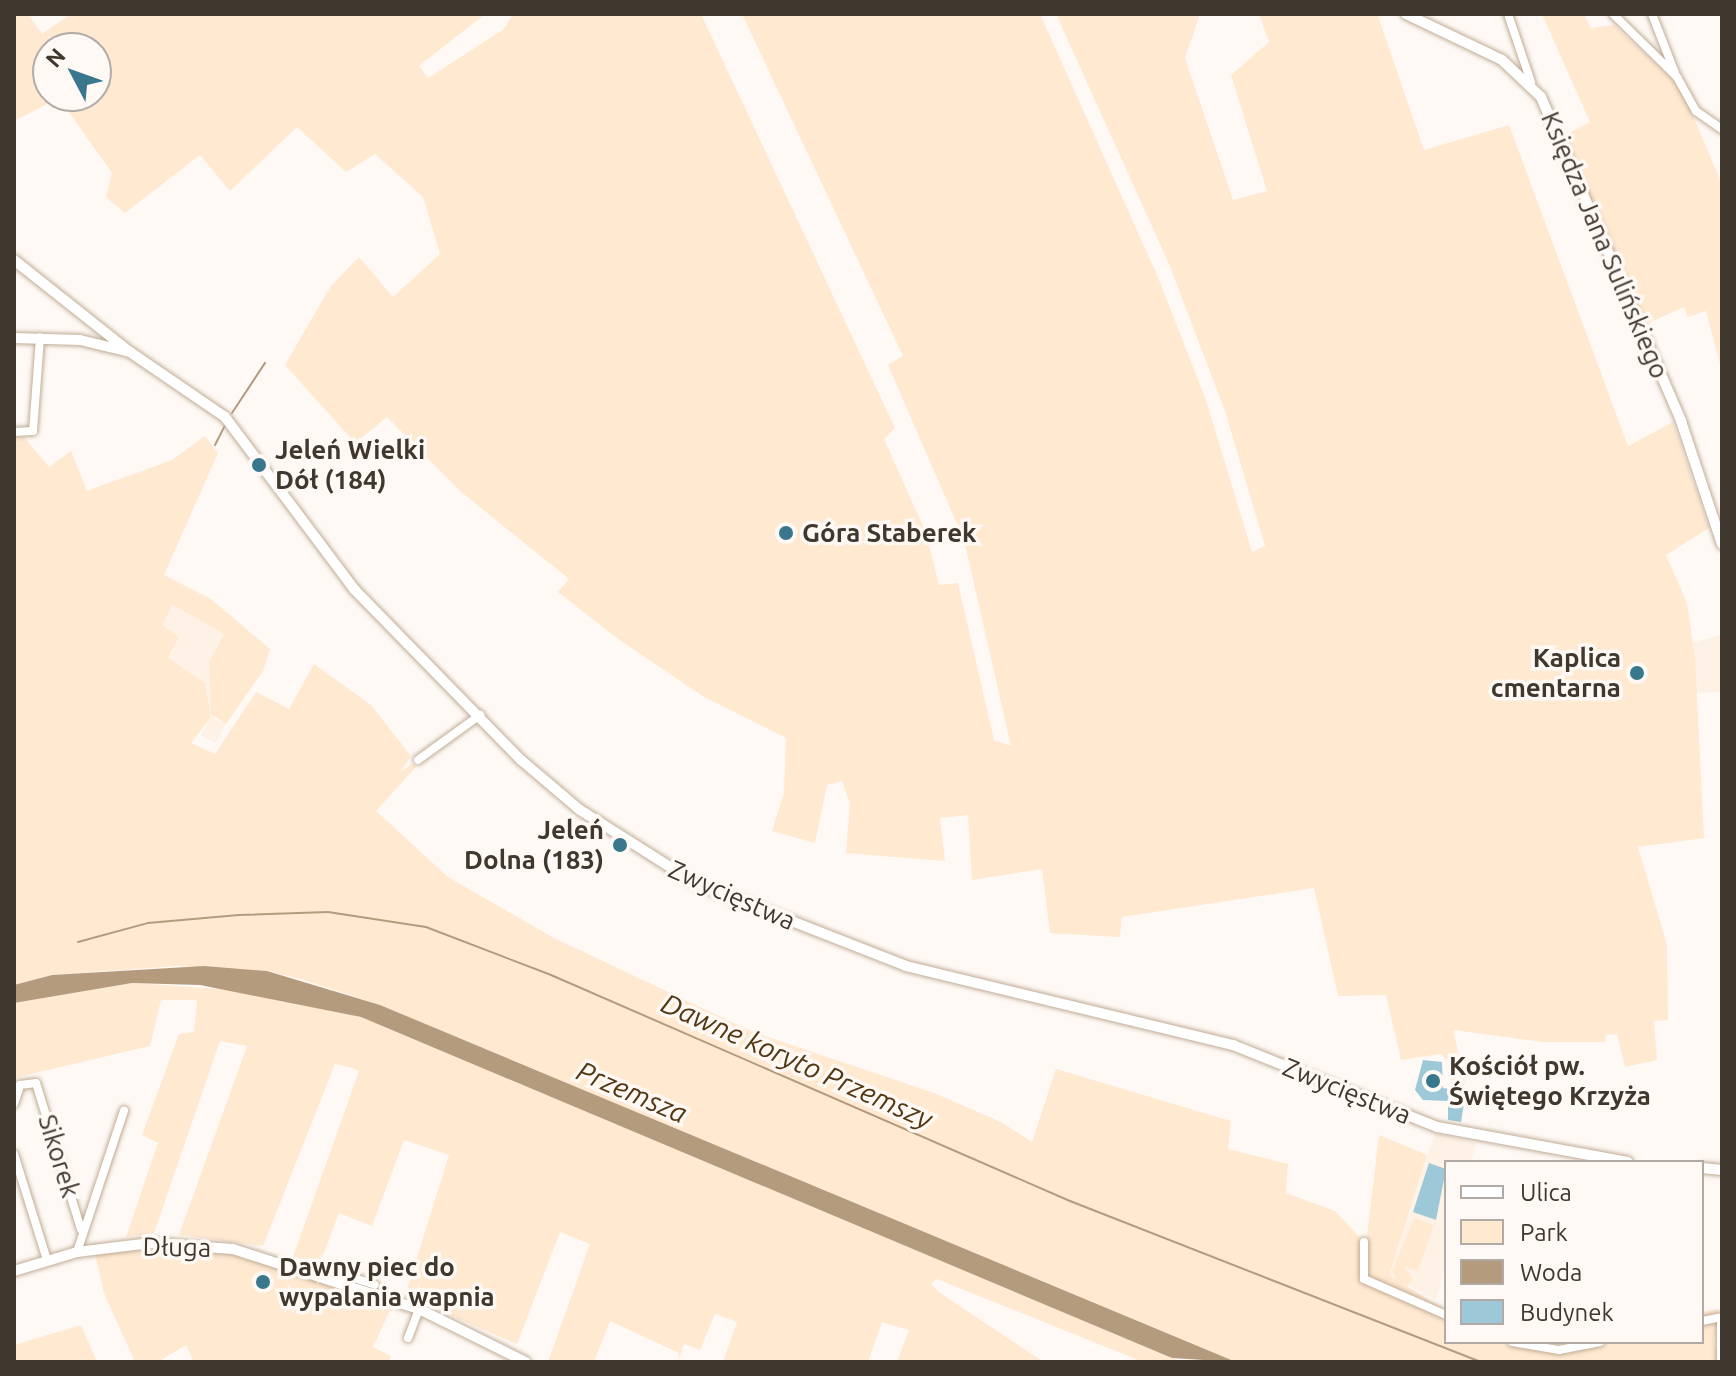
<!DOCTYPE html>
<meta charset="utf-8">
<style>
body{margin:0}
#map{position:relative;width:1736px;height:1376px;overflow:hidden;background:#fef9f5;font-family:Ubuntu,sans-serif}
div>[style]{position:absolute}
.built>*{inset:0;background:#fdf2e5}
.green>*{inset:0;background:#ffe9d1}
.water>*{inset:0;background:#b59b7e}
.stream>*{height:2px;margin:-1px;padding:0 1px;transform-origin:1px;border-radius:1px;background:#b59b7e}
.building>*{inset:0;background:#9dc8d8}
.roads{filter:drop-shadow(0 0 2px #c0ac95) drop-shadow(0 0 2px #c0ac95)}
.minor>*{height:8px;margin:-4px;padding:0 4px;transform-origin:4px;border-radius:4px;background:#fff}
.tertiary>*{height:10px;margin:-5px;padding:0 5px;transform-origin:5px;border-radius:5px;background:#fff}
.dots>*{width:22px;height:22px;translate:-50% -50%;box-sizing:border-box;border:4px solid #fef9f5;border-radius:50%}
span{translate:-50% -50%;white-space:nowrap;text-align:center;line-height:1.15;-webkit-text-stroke:7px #fef9f5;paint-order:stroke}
.street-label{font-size:26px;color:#40372e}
.poi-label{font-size:26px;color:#40372e;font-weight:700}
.left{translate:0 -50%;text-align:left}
.right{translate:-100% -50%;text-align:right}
.water-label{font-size:28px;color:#533712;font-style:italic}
.frame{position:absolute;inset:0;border:16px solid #40372e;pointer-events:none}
.legend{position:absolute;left:1444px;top:1160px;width:260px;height:184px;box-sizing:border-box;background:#fef9f5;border:2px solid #b2aba5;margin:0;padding:10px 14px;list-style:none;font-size:24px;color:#40372e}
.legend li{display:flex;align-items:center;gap:16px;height:40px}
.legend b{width:40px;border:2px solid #b2aba5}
.north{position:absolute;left:32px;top:32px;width:80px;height:80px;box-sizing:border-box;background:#fef9f5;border:2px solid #b2aba5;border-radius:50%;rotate:311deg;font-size:22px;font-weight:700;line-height:32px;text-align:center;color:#40372e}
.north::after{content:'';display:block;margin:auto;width:28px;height:36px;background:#38778c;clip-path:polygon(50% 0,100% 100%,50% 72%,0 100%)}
</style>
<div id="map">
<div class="built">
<i style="clip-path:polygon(174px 605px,225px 634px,215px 719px,226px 724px,215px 743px,201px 735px,211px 717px,205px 683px,168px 658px,175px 648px,162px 625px)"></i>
<i style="clip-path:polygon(1722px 634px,1722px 692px,1695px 693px,1692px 643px)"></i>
<i style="clip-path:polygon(1435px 1133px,1476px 1143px,1471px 1162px,1446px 1162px,1446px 1261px,1436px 1300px,1388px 1275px)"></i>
</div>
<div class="green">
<i style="clip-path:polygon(evenodd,14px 14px,28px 14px,42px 34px,71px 14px,485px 14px,419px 66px,428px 78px,504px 29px,513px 14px,701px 14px,895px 428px,884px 439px,926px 533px,939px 585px,958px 583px,994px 740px,1011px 746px,964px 540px,888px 365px,903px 356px,742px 14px,1040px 14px,1157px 275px,1206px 400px,1252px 552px,1265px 546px,1225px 411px,1169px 264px,1056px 14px,1200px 14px,1185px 58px,1233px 200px,1267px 191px,1231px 75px,1269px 42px,1259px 14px,1378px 16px,1424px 150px,1509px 125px,1628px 446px,1673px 422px,1709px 528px,1666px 555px,1687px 603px,1695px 658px,1704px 838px,1638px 847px,1667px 945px,1668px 1020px,1654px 1021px,1657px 1060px,1625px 1067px,1617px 1034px,1606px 1035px,1605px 1042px,1543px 1042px,1453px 1030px,1466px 1084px,1451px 1080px,1450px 1064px,1441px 1054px,1401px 1060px,1386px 995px,1338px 996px,1314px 888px,1122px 917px,1120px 937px,1050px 933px,1042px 869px,972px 880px,968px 815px,940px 818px,945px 861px,846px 853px,850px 803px,842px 781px,827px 785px,815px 843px,772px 831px,784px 793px,786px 738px,704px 697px,618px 639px,558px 592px,569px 579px,460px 491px,387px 417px,355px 443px,285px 365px,330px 287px,359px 257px,393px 297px,440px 254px,423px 197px,375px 154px,346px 172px,297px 127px,230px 191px,200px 155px,125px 213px,106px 197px,112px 173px,59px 98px,14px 121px,14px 14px,48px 48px,96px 48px,96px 96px,48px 96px,48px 48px)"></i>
<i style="clip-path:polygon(1542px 14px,1584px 14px,1591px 28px,1614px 25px,1675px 82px,1691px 111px,1722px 184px,1722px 372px,1706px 311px,1688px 317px,1684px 307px,1644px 325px,1563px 136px,1590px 122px)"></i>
<i style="clip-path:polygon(205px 436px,218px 453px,164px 575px,211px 599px,270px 649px,263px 671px,226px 724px,211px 714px,209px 662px,224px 634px,173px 605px,162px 625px,179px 637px,168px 658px,205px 683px,211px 717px,191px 743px,215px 754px,256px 692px,289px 709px,314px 664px,371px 705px,411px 756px,400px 772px,412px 764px,416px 767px,376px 811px,448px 877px,554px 938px,753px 1032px,934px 1093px,1001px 1122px,1032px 1142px,1056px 1069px,1231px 1121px,1228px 1149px,1288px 1164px,1286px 1193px,1335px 1211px,1366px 1244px,1379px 1135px,1427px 1155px,1389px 1275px,1396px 1279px,1392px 1271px,1414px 1218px,1434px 1225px,1418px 1271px,1404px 1267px,1413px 1278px,1408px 1286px,1397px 1280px,1446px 1311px,1446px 1342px,1702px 1342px,1702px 1312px,1719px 1309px,1714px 1344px,1722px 1362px,1236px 1362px,380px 1005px,304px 980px,268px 971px,177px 966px,52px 975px,14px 985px,14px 437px,24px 437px,49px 467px,71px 451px,87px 491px,172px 460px)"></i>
<i style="clip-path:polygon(132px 983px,251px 991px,361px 1017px,1182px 1362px,1143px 1362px,937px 1279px,931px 1284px,940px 1293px,1044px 1362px,897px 1362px,909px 1330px,882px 1322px,868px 1362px,723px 1362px,737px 1322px,715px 1314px,700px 1350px,684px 1344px,678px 1362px,679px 1353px,610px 1321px,594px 1362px,548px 1362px,590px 1244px,560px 1232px,517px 1344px,405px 1296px,449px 1155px,404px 1140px,372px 1226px,339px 1213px,320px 1263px,293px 1257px,359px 1071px,352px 1068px,335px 1064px,263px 1246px,179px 1235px,247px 1046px,220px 1041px,154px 1233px,126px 1237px,158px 1143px,142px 1135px,179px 1034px,194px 1032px,197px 1000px,161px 1000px,150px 1046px,14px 1078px,14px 1003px)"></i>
<i style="clip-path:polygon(152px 1250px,236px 1255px,392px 1306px,373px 1347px,391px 1356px,389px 1362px,194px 1362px,186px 1345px,158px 1362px,135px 1362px,104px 1293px,95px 1253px)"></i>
<i style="clip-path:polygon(81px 1325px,97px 1362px,15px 1362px,14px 1345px)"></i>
</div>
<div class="water">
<i style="clip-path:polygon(204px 966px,267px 971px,380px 1005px,1236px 1362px,1172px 1358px,361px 1017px,200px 985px,132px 983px,14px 1003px,14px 985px,52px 975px)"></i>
</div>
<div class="stream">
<i style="left:232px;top:413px;width:60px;rotate:-56.6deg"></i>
<i style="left:215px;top:445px;width:22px;rotate:-63deg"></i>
<i style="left:78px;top:942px;width:73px;rotate:-15.2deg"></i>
<i style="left:148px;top:923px;width:91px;rotate:-5deg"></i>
<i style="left:239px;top:915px;width:89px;rotate:-1.9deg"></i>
<i style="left:328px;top:912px;width:99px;rotate:8.7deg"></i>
<i style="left:426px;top:927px;width:134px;rotate:21deg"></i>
<i style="left:551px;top:975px;width:566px;rotate:23.53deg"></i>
<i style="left:1070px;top:1201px;width:440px;rotate:21.4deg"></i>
</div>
<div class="building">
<i style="clip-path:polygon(1423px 1060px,1442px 1062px,1443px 1088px,1466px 1092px,1461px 1122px,1448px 1120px,1448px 1101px,1423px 1100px,1415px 1090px)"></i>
<i style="clip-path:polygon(1429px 1163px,1446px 1169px,1436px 1220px,1413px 1212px)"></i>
</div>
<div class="roads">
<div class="minor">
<i style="left:1508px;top:14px;width:72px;rotate:71.3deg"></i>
<i style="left:1613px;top:14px;width:90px;rotate:44.5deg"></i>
<i style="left:1677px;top:77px;width:39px;rotate:61deg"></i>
<i style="left:1696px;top:111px;width:32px;rotate:35deg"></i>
<i style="left:1652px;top:14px;width:63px;rotate:68.7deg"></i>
<i style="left:14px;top:432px;width:19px;rotate:-3deg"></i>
<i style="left:33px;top:431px;width:94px;rotate:-85.7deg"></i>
<i style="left:418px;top:760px;width:77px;rotate:-36deg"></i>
<i style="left:14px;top:1104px;width:20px;rotate:-72deg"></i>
<i style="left:20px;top:1085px;width:16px;rotate:-7deg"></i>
<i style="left:36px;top:1083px;width:153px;rotate:72.9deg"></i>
<i style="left:14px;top:1154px;width:111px;rotate:72.7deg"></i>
<i style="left:1364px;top:1242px;width:37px;rotate:90deg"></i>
<i style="left:1364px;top:1279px;width:90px;rotate:23.7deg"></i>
<i style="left:77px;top:1252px;width:149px;rotate:-71.6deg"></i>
<i style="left:339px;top:1281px;width:13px;rotate:-18deg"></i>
<i style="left:351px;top:1277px;width:25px;rotate:18deg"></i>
<i style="left:1702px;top:1321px;width:20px;rotate:-11deg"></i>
<i style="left:408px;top:1338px;width:31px;rotate:-69deg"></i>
<i style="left:1512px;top:1342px;width:48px;rotate:9.7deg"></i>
<i style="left:1559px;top:1350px;width:42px;rotate:-11deg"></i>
</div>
<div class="tertiary">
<i style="left:1406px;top:14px;width:106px;rotate:25.6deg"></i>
<i style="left:1502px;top:60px;width:54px;rotate:43.5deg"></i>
<i style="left:1541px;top:97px;width:353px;rotate:66.6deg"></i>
<i style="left:1681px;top:421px;width:130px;rotate:71.6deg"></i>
<i style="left:14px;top:260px;width:147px;rotate:38.4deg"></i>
<i style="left:14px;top:338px;width:66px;rotate:1.7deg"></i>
<i style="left:80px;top:340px;width:51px;rotate:13.5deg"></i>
<i style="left:130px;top:352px;width:115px;rotate:34.4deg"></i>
<i style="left:225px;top:417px;width:215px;rotate:53.1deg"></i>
<i style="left:354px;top:589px;width:239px;rotate:45.7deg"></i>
<i style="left:521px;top:760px;width:77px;rotate:40.3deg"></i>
<i style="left:580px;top:810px;width:138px;rotate:32.3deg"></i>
<i style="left:697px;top:884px;width:225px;rotate:21.4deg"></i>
<i style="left:906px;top:966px;width:336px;rotate:13.6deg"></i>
<i style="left:1233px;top:1045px;width:220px;rotate:21.9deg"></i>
<i style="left:1437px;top:1127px;width:194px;rotate:10.4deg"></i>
<i style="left:1702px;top:1168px;width:20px;rotate:6deg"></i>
<i style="left:14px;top:1271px;width:66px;rotate:-16.8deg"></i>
<i style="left:77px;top:1252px;width:74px;rotate:-7deg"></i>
<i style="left:150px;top:1243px;width:83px;rotate:4.1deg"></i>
<i style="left:233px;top:1249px;width:195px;rotate:17.9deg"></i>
<i style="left:419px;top:1309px;width:119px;rotate:26.4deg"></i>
<i style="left:1722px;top:1362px;width:38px;rotate:-90deg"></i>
</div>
</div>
<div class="dots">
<i style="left:259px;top:465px;background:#38778c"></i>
<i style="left:786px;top:533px;background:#38778c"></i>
<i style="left:1637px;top:673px;background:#38778c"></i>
<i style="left:620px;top:845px;background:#38778c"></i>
<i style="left:1433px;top:1081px;background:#38778c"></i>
<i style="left:263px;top:1282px;background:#38778c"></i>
</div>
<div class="street-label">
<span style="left:1605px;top:245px;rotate:67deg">Księdza Jana Sulińskiego</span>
<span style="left:732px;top:895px;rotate:24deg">Zwycięstwa</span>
<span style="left:1347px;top:1091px;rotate:22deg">Zwycięstwa</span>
<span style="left:59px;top:1156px;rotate:73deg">Sikorek</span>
<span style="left:177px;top:1247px;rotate:1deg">Długa</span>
</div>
<div class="poi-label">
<span class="left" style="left:275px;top:465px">Jeleń Wielki<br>Dół (184)</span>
<span class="left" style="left:802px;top:533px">Góra Staberek</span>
<span class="right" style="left:1621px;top:673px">Kaplica<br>cmentarna</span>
<span class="right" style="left:604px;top:845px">Jeleń<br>Dolna (183)</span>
<span class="left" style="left:1449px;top:1081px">Kościół pw.<br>Świętego Krzyża</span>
<span class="left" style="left:279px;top:1282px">Dawny piec do<br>wypalania wapnia</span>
</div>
<div class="water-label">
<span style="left:797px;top:1061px;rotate:24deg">Dawne koryto Przemszy</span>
<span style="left:632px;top:1092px;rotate:23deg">Przemsza</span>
</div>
<div class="frame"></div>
<ul class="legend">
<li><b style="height:10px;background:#fff"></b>Ulica</li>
<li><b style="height:22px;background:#ffe9d1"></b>Park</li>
<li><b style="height:22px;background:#b59b7e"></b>Woda</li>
<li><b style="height:22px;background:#9dc8d8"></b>Budynek</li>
</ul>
<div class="north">N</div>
</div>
